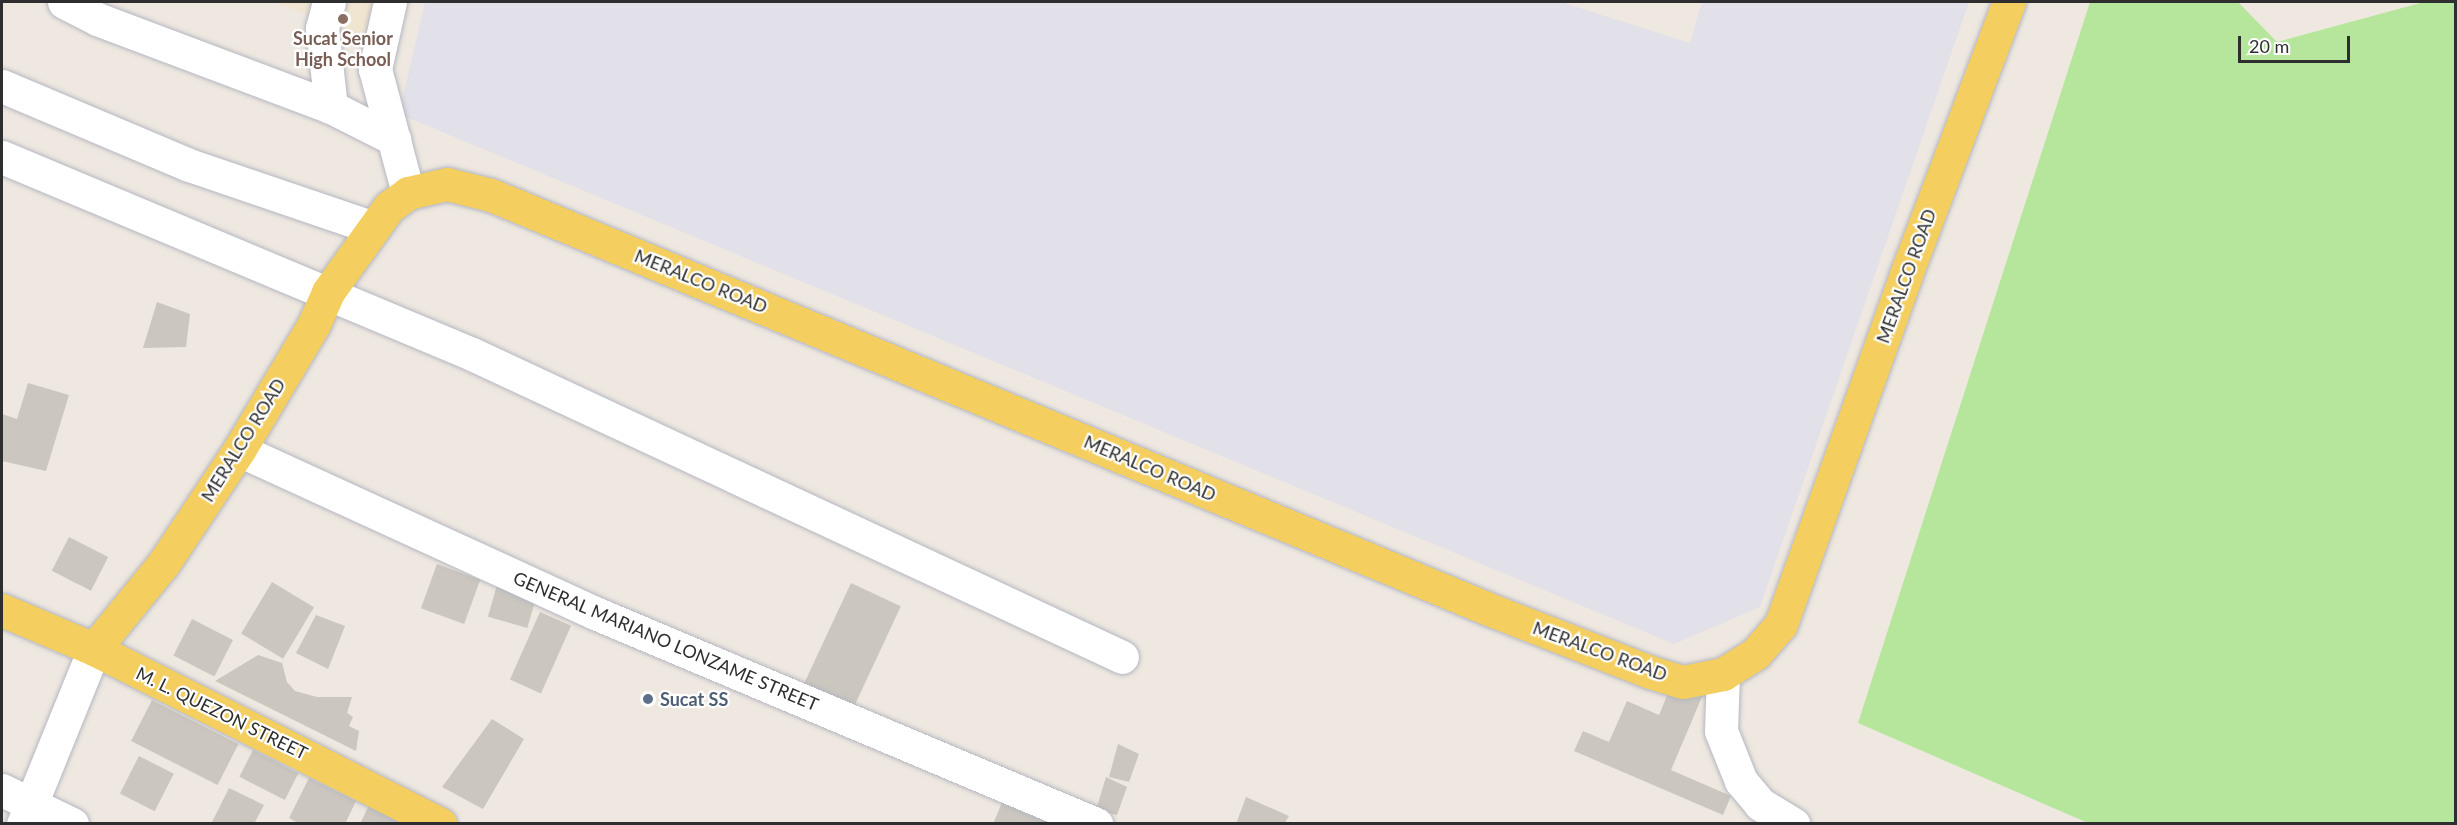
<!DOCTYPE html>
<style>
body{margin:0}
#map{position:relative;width:2457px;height:825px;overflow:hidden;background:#efe8e0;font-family:Lato,sans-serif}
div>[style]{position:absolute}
.industrial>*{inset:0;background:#e2e0e8}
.education>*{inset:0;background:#f0e5d0}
.green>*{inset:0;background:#b6e69c}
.building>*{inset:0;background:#cbc6be;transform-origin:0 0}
.roads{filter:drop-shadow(0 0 2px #b4b7c1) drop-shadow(0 0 2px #b4b7c1)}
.minor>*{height:33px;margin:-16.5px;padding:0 16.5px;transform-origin:16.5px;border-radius:16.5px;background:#fff}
.major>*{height:33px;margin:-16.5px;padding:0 16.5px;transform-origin:16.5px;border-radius:16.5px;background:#f4cf60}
.dots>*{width:16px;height:16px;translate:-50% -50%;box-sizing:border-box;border:3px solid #fff;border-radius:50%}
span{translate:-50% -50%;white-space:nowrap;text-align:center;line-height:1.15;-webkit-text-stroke:4.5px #fff;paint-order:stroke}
.education-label{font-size:18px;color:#785e54;font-weight:700}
.street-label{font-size:18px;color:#2e2e2e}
.service-label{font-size:18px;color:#4e5e75;font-weight:700}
.left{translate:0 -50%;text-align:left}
.frame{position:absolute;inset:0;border:3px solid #2e2e2e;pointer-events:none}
.scale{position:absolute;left:2238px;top:36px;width:112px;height:27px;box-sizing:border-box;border:3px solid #2e2e2e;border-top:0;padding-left:8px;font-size:18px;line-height:21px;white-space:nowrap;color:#2e2e2e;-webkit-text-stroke:4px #fff;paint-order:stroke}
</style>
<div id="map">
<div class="industrial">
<i style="clip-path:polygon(425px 2px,1561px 2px,1690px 43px,1702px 2px,1969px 2px,1760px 607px,1674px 644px,399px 114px)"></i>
</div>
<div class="education">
<i style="clip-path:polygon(273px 2px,373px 2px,363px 36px)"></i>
</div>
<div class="green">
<i style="clip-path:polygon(2090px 2px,2238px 2px,2277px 42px,2424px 2px,2455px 2px,2455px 823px,2088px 823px,1858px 723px)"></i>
</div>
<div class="building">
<i style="clip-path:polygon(157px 302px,190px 314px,186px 347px,143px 348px)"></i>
<i style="clip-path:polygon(28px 383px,69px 395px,46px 471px,2px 461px,2px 414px,17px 419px)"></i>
<i style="left:69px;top:537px;width:44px;height:38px;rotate:27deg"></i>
<i style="left:437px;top:564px;width:46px;height:47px;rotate:20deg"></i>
<i style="left:272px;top:582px;width:49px;height:60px;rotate:31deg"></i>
<i style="left:851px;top:583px;width:55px;height:114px;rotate:25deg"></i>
<i style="left:497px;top:585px;width:41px;height:33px;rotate:16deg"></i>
<i style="left:540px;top:612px;width:34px;height:74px;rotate:24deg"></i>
<i style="clip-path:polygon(316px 615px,345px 626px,328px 669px,296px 653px)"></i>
<i style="left:192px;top:619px;width:46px;height:41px;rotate:27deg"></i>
<i style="clip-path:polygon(258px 655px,282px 663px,287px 682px,295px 691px,317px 697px,352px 697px,347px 713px,353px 717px,349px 726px,359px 731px,356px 751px,215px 681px)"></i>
<i style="clip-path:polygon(1673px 681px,1704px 692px,1671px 770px,1731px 796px,1723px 815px,1574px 751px,1583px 731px,1609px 742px,1627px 701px,1659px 715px)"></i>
<i style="left:152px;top:700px;width:97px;height:46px;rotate:27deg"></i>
<i style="clip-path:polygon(492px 719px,524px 739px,483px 809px,442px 787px)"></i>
<i style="clip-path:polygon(1118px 744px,1139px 754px,1129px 782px,1109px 777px)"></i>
<i style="left:253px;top:750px;width:51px;height:30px;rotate:27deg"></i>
<i style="left:139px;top:756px;width:39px;height:42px;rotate:27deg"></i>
<i style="clip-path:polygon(1106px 777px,1127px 787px,1117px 815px,1096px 810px)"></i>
<i style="clip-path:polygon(309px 778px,356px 801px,345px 824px,300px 824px,289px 818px)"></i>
<i style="clip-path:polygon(229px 788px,264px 805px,254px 824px,211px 824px)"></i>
<i style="clip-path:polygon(1005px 796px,1060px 824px,993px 824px)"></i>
<i style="clip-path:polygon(1246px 797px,1289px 816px,1284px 824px,1236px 824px)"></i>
<i style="clip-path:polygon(369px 805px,398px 820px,396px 824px,360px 824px)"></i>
</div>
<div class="roads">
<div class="minor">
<i style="left:64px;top:2px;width:37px;rotate:27deg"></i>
<i style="left:97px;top:19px;width:250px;rotate:20.6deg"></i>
<i style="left:329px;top:2px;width:27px;rotate:105deg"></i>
<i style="left:322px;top:28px;width:80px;rotate:83.5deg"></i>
<i style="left:331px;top:107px;width:71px;rotate:26.9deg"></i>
<i style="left:390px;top:2px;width:69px;rotate:102.6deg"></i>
<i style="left:375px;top:69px;width:128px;rotate:75.1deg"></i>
<i style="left:2px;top:86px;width:203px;rotate:22.9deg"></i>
<i style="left:189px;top:165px;width:195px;rotate:18.8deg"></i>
<i style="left:2px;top:157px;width:510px;rotate:22.74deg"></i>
<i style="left:472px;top:354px;width:717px;rotate:24.99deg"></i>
<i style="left:239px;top:450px;width:392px;rotate:24.6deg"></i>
<i style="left:595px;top:613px;width:544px;rotate:22.84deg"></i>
<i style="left:1723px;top:674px;width:57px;rotate:92deg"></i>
<i style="left:1721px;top:731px;width:54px;rotate:68.2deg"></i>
<i style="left:1741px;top:781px;width:30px;rotate:50deg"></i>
<i style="left:1760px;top:804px;width:39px;rotate:31deg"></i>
<i style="left:2px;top:790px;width:78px;rotate:25.9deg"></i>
<i style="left:23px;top:824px;width:189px;rotate:-67.9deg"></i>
</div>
<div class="major">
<i style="left:2px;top:610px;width:100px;rotate:23deg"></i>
<i style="left:94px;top:649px;width:388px;rotate:26.8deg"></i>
<i style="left:94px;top:649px;width:111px;rotate:-50.9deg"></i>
<i style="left:164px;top:563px;width:136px;rotate:-56.4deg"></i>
<i style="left:239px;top:450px;width:147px;rotate:-59.2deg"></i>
<i style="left:314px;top:324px;width:35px;rotate:-66deg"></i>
<i style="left:328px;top:292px;width:105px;rotate:-54.3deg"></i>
<i style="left:389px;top:207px;width:24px;rotate:-36deg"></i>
<i style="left:408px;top:193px;width:40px;rotate:-13deg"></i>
<i style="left:447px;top:184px;width:45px;rotate:14deg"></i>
<i style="left:491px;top:195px;width:1083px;rotate:22.54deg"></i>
<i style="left:1491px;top:610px;width:171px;rotate:21.3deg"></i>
<i style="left:1650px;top:672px;width:34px;rotate:17deg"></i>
<i style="left:1683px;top:682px;width:41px;rotate:-11.3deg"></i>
<i style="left:1723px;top:674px;width:39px;rotate:-32deg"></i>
<i style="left:1756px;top:653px;width:38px;rotate:-49deg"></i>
<i style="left:1781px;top:624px;width:368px;rotate:-70.3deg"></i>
<i style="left:1905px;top:277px;width:294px;rotate:-69.3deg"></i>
</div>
</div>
<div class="dots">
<i style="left:343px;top:19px;background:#8d6e63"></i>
<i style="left:648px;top:699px;background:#5c6f8a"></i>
</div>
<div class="education-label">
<span style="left:343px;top:49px">Sucat Senior<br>High School</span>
</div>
<div class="street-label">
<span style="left:1906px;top:276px;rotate:-70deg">MERALCO ROAD</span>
<span style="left:701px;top:281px;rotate:22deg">MERALCO ROAD</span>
<span style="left:243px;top:440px;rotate:-58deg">MERALCO ROAD</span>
<span style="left:1150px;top:468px;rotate:23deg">MERALCO ROAD</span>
<span style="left:666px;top:641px;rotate:23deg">GENERAL MARIANO LONZAME STREET</span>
<span style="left:1600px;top:651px;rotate:20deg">MERALCO ROAD</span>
<span style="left:222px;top:713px;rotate:26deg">M. L. QUEZON STREET</span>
</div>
<div class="service-label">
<span class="left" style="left:660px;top:699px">Sucat SS</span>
</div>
<div class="frame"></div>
<div class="scale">20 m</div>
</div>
